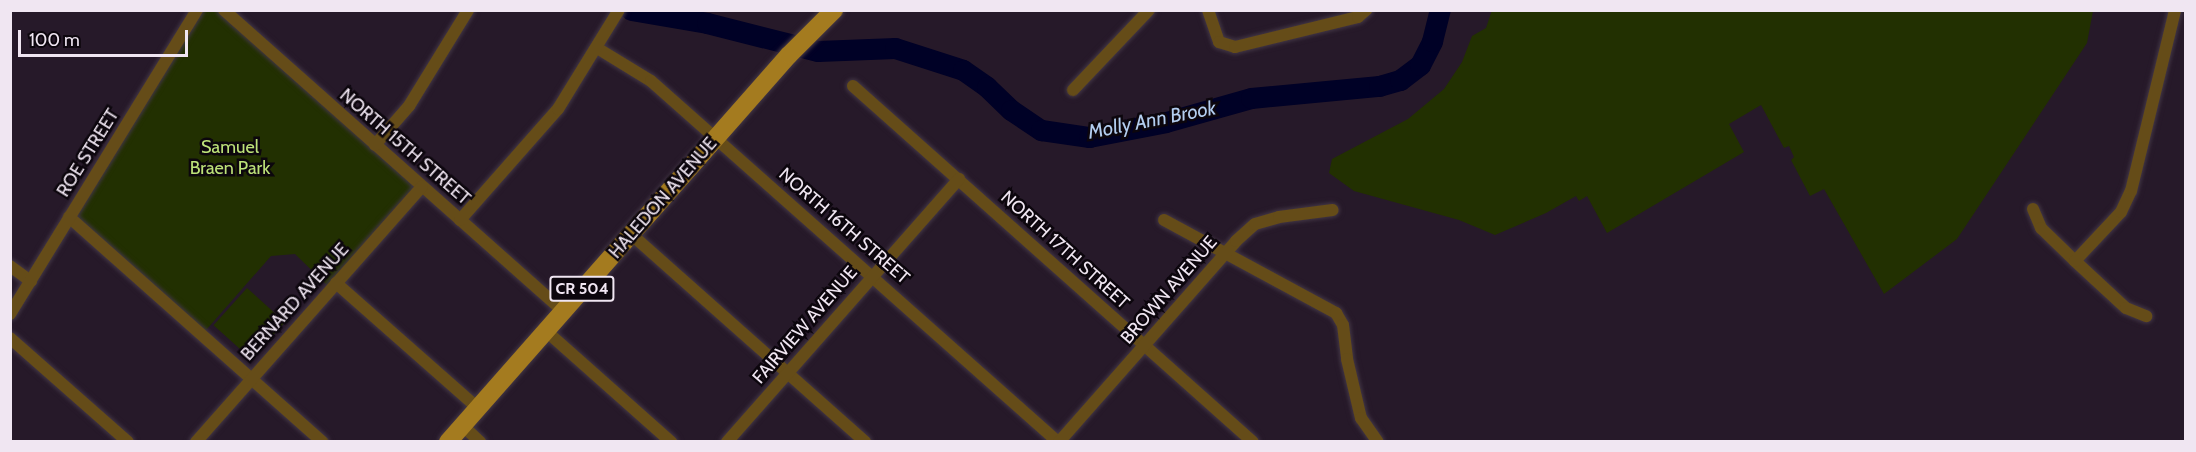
<!DOCTYPE html>
<style>
body{margin:0}
#map{position:relative;width:2196px;height:452px;overflow:hidden;background:#261929;font-family:Cabin,sans-serif}
div>[style]{position:absolute}
.green>*{inset:0;background:#223001;transform-origin:0 0}
.river>*{height:21px;margin:-10.5px;padding:0 10.5px;transform-origin:10.5px;border-radius:10.5px;background:#000126}
.roads{filter:drop-shadow(0 0 2px #423645) drop-shadow(0 0 2px #423645)}
.street>*{height:12px;margin:-6px;padding:0 6px;transform-origin:6px;border-radius:6px;background:#654c18}
.primary>*{height:18px;margin:-9px;padding:0 9px;transform-origin:9px;border-radius:9px;background:#a47b1f}
span{translate:-50% -50%;white-space:nowrap;text-align:center;line-height:1.15;-webkit-text-stroke:5px #0c060d;paint-order:stroke}
.shield-label span{padding:2px 4px;background:#0c060d;border:2px solid;border-radius:4px;-webkit-text-stroke-width:0}
.shield-label{font-size:16px;color:#f0e6f2;font-weight:700}
.street-label{font-size:18px;color:#f0e6f2}
.park-label{font-size:18px;color:#bde279}
.water-label{font-size:20px;color:#b3cdef;font-style:italic}
.frame{position:absolute;inset:0;border:12px solid #f0e6f2;pointer-events:none}
.scale{position:absolute;left:18px;top:30px;width:170px;height:27px;box-sizing:border-box;border:3px solid #f0e6f2;border-top:0;padding-left:8px;font-size:18px;line-height:21px;white-space:nowrap;color:#f0e6f2;-webkit-text-stroke:4px #0c060d;paint-order:stroke}
</style>
<div id="map">
<div class="green">
<i style="clip-path:polygon(1492px 10px,2093px 10px,2093px 11px,2087px 43px,1957px 239px,1884px 294px,1824px 189px,1810px 196px,1791px 160px,1794px 157px,1789px 146px,1784px 148px,1761px 105px,1729px 124px,1744px 152px,1607px 233px,1587px 196px,1579px 201px,1576px 196px,1546px 213px,1495px 235px,1459px 220px,1354px 191px,1329px 173px,1332px 159px,1408px 119px,1444px 89px,1462px 62px,1472px 36px,1486px 28px)"></i>
<i style="clip-path:polygon(197px 11px,223px 11px,423px 187px,331px 289px,295px 254px,271px 256px,200px 337px,68px 220px)"></i>
<i style="left:247px;top:288px;width:51px;height:50px;rotate:42deg"></i>
</div>
<div class="river">
<i style="left:631px;top:10px;width:77px;rotate:9.7deg"></i>
<i style="left:707px;top:23px;width:114px;rotate:14.2deg"></i>
<i style="left:818px;top:51px;width:77px;rotate:-2.2deg"></i>
<i style="left:895px;top:48px;width:71px;rotate:17.9deg"></i>
<i style="left:963px;top:70px;width:29px;rotate:35deg"></i>
<i style="left:987px;top:87px;width:33px;rotate:44deg"></i>
<i style="left:1011px;top:110px;width:36px;rotate:34deg"></i>
<i style="left:1041px;top:130px;width:49px;rotate:8.3deg"></i>
<i style="left:1089px;top:137px;width:78px;rotate:-11deg"></i>
<i style="left:1166px;top:122px;width:88px;rotate:-15.8deg"></i>
<i style="left:1251px;top:98px;width:129px;rotate:-5.4deg"></i>
<i style="left:1379px;top:86px;width:22px;rotate:-16deg"></i>
<i style="left:1400px;top:80px;width:25px;rotate:-37deg"></i>
<i style="left:1420px;top:65px;width:27px;rotate:-63deg"></i>
<i style="left:1432px;top:41px;width:32px;rotate:-76deg"></i>
</div>
<div class="roads">
<div class="street">
<i style="left:224px;top:10px;width:453px;rotate:41.6deg"></i>
<i style="left:1208px;top:10px;width:34px;rotate:71deg"></i>
<i style="left:1219px;top:42px;width:17px;rotate:17deg"></i>
<i style="left:1235px;top:47px;width:127px;rotate:-13.7deg"></i>
<i style="left:1358px;top:17px;width:11px;rotate:-41deg"></i>
<i style="left:597px;top:48px;width:63px;rotate:31.4deg"></i>
<i style="left:651px;top:81px;width:544px;rotate:41.57deg"></i>
<i style="left:853px;top:86px;width:535px;rotate:41.67deg"></i>
<i style="left:1073px;top:90px;width:110px;rotate:-46.5deg"></i>
<i style="left:375px;top:145px;width:52px;rotate:-48.9deg"></i>
<i style="left:409px;top:106px;width:113px;rotate:-58.4deg"></i>
<i style="left:2033px;top:209px;width:21px;rotate:67deg"></i>
<i style="left:2041px;top:228px;width:47px;rotate:44.1deg"></i>
<i style="left:2075px;top:261px;width:69px;rotate:42.7deg"></i>
<i style="left:2126px;top:308px;width:22px;rotate:22deg"></i>
<i style="left:69px;top:217px;width:339px;rotate:41.6deg"></i>
<i style="left:460px;top:220px;width:148px;rotate:-48.6deg"></i>
<i style="left:558px;top:109px;width:116px;rotate:-58.4deg"></i>
<i style="left:1164px;top:220px;width:196px;rotate:28.4deg"></i>
<i style="left:1336px;top:313px;width:14px;rotate:60deg"></i>
<i style="left:1343px;top:325px;width:34px;rotate:83deg"></i>
<i style="left:1347px;top:359px;width:61px;rotate:76.7deg"></i>
<i style="left:1361px;top:418px;width:29px;rotate:55deg"></i>
<i style="left:631px;top:234px;width:313px;rotate:41.6deg"></i>
<i style="left:2075px;top:261px;width:67px;rotate:-46.8deg"></i>
<i style="left:2121px;top:212px;width:23px;rotate:-65deg"></i>
<i style="left:2131px;top:191px;width:186px;rotate:-76.3deg"></i>
<i style="left:10px;top:266px;width:26px;rotate:36deg"></i>
<i style="left:336px;top:283px;width:189px;rotate:41.4deg"></i>
<i style="left:10px;top:314px;width:357px;rotate:-58.4deg"></i>
<i style="left:545px;top:330px;width:169px;rotate:41.6deg"></i>
<i style="left:10px;top:338px;width:157px;rotate:41.4deg"></i>
<i style="left:462px;top:425px;width:25px;rotate:43deg"></i>
<i style="left:196px;top:442px;width:341px;rotate:-48.5deg"></i>
<i style="left:727px;top:442px;width:351px;rotate:-48.6deg"></i>
<i style="left:1059px;top:442px;width:268px;rotate:-48.6deg"></i>
<i style="left:1236px;top:241px;width:25px;rotate:-42deg"></i>
<i style="left:1255px;top:224px;width:25px;rotate:-16deg"></i>
<i style="left:1279px;top:217px;width:54px;rotate:-7.4deg"></i>
</div>
<div class="primary">
<i style="left:448px;top:442px;width:516px;rotate:-48.62deg"></i>
<i style="left:789px;top:55px;width:64px;rotate:-45deg"></i>
</div>
</div>
<div class="shield-label">
<span style="left:582px;top:289px">CR 504</span>
</div>
<div class="street-label">
<span style="left:405px;top:147px;rotate:41deg">NORTH 15TH STREET</span>
<span style="left:88px;top:153px;rotate:-58deg">ROE STREET</span>
<span style="left:663px;top:198px;rotate:-49deg">HALEDON AVENUE</span>
<span style="left:844px;top:226px;rotate:41deg">NORTH 16TH STREET</span>
<span style="left:1065px;top:250px;rotate:42deg">NORTH 17TH STREET</span>
<span style="left:1169px;top:290px;rotate:-49deg">BROWN AVENUE</span>
<span style="left:295px;top:302px;rotate:-48deg">BERNARD AVENUE</span>
<span style="left:805px;top:325px;rotate:-49deg">FAIRVIEW AVENUE</span>
</div>
<div class="park-label">
<span style="left:230px;top:158px">Samuel<br>Braen Park</span>
</div>
<div class="water-label">
<span style="left:1152px;top:120px;rotate:-11deg">Molly Ann Brook</span>
</div>
<div class="frame"></div>
<div class="scale">100 m</div>
</div>
